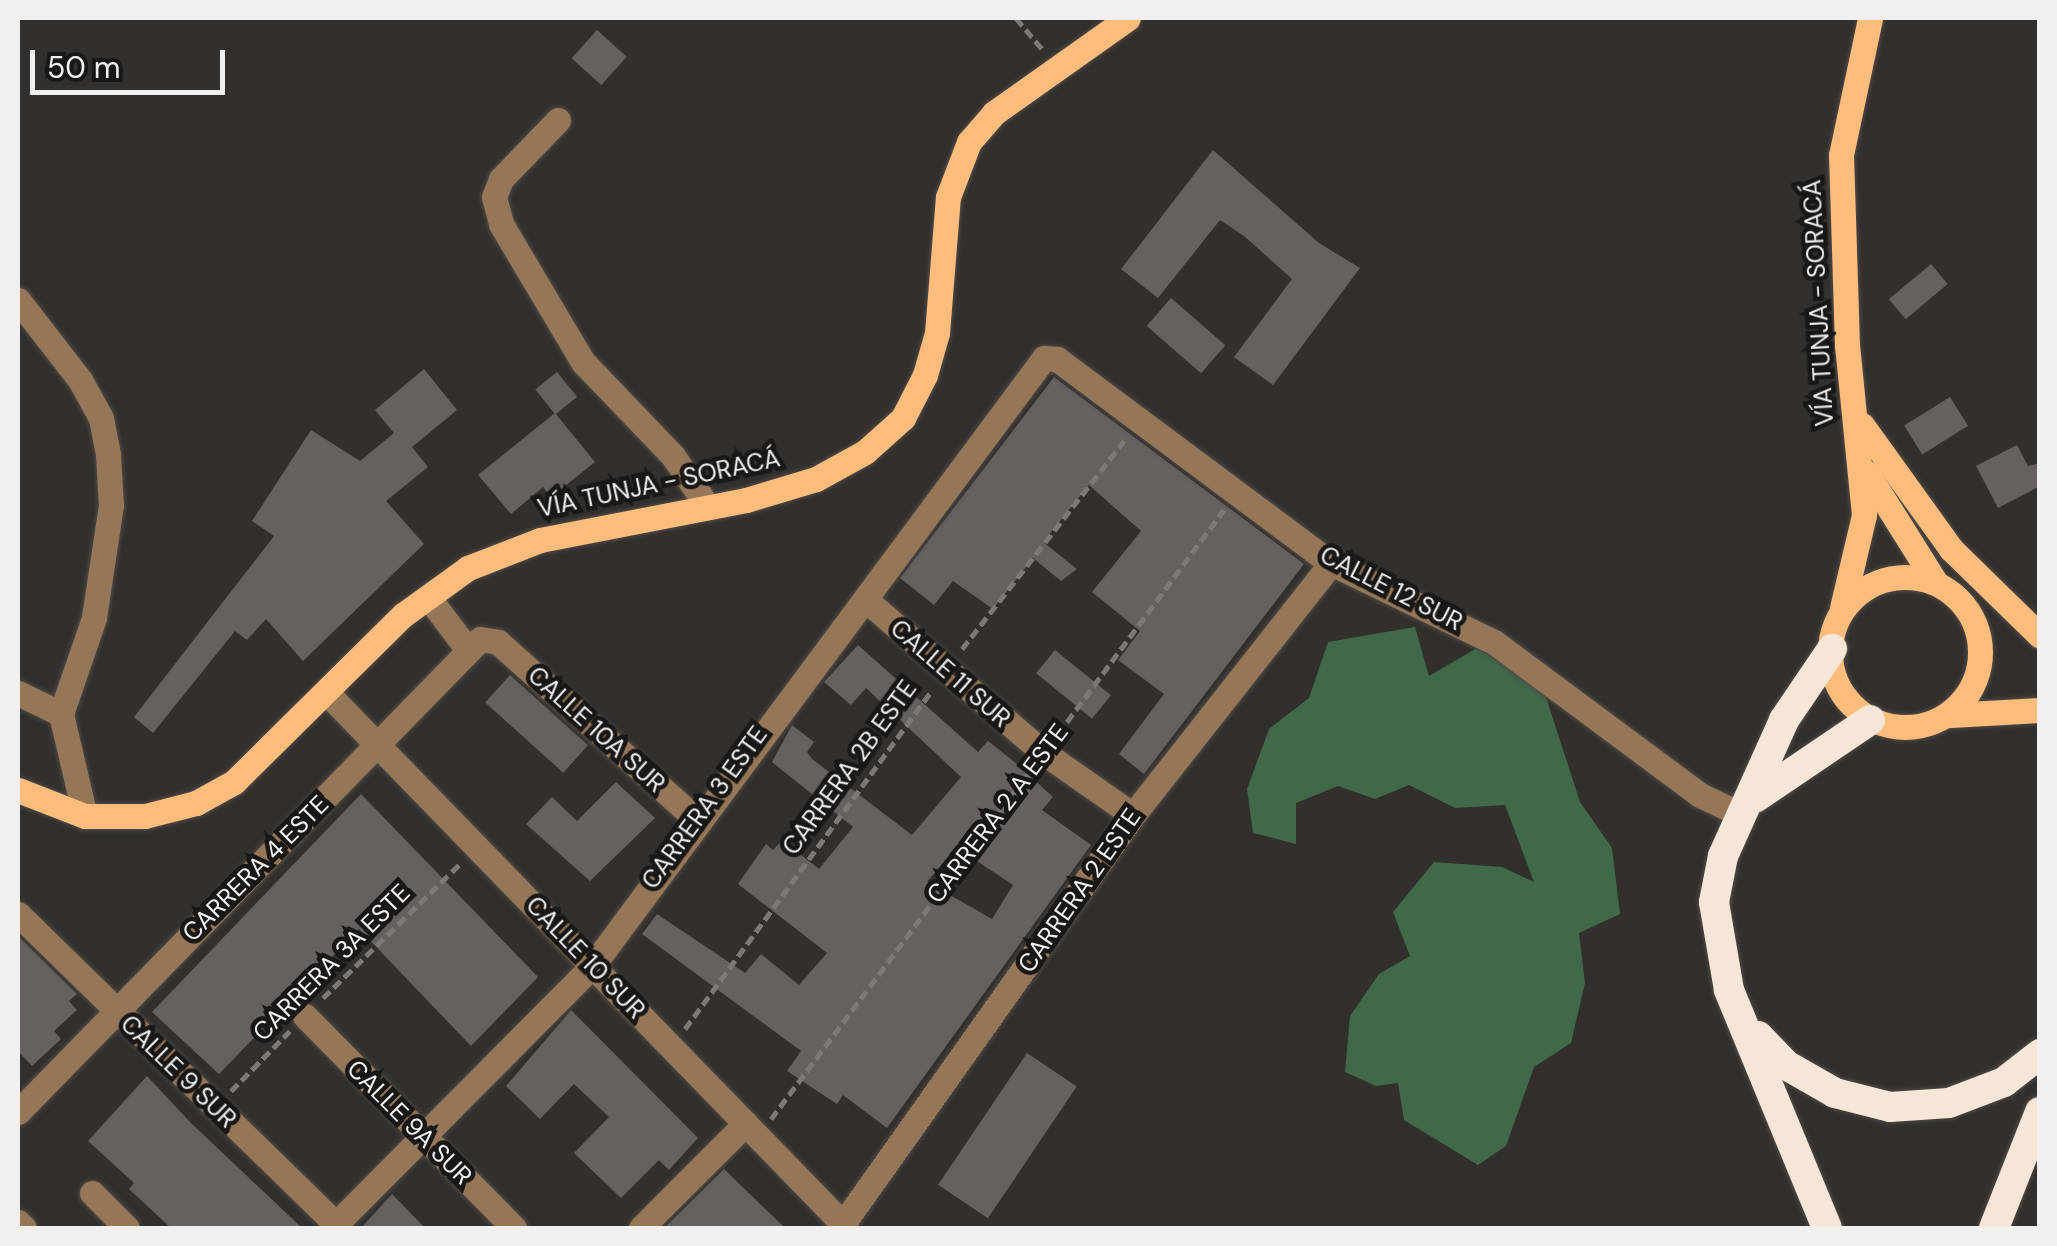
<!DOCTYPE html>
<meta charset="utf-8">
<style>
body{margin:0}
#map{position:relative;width:2057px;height:1246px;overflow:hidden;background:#322f2c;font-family:"DM Sans",sans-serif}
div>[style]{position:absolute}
.forest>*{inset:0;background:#40694a}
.building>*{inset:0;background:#66615f;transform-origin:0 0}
.path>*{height:5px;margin-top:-2.5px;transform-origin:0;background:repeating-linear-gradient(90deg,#7c7976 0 10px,transparent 0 15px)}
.roads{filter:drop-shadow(0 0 2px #4d4a47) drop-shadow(0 0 2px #4d4a47)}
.minor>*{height:25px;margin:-12.5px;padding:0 12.5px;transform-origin:12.5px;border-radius:12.5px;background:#957758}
.major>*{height:25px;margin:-12.5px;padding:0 12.5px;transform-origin:12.5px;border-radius:12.5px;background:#fbbc7c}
.major>.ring{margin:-12.5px;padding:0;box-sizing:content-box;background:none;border:25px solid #fbbc7c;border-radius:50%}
.highway>*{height:30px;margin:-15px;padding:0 15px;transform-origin:15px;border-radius:15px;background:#f5e6d7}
span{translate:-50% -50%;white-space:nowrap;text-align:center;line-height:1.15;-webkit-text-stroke:9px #191816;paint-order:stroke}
.street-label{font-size:25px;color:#f2f0ee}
.frame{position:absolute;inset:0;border:20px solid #f2f0ee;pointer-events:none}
.scale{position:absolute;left:30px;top:50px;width:195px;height:45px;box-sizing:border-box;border:5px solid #f2f0ee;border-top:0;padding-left:12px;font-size:30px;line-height:35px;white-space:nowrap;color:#f2f0ee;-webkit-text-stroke:8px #191816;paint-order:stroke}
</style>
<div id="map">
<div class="forest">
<i style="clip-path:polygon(1415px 627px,1429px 676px,1477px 648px,1543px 688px,1580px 802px,1612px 848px,1620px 914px,1579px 933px,1585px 983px,1571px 1043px,1534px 1067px,1506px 1146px,1478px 1165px,1404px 1120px,1398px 1083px,1376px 1086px,1345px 1072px,1350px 1016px,1379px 974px,1410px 956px,1393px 912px,1434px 862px,1502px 867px,1534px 882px,1505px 805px,1455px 808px,1409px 785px,1375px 799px,1338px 786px,1296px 803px,1296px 844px,1253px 833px,1247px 789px,1269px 729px,1309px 698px,1328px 642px)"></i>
</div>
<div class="building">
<i style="left:597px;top:30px;width:40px;height:38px;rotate:42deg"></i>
<i style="clip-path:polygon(1213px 150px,1319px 243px,1360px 268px,1273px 385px,1234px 357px,1292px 279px,1244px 236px,1220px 220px,1158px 298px,1121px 269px)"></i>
<i style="left:1931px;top:264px;width:26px;height:55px;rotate:50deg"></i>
<i style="left:1171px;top:298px;width:72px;height:37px;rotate:41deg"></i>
<i style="clip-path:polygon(424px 369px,457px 410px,412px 447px,428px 467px,386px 501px,424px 544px,303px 661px,266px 619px,247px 640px,235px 631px,153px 733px,134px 717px,274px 536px,252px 521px,311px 430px,360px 461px,394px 433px,375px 410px)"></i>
<i style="left:557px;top:372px;width:32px;height:28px;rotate:51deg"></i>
<i style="clip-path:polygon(1054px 377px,1304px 564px,1144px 774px,1119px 754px,1164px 694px,1118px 660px,1140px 631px,1092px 592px,1141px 531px,1089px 485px,1043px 542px,1077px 569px,1061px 581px,1033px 558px,993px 609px,953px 581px,934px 605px,900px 578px)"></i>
<i style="left:1950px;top:397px;width:34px;height:54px;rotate:58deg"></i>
<i style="clip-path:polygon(555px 413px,595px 462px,551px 497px,543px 487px,511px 514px,478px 475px)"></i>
<i style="clip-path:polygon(2017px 445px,2028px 466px,2040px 463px,2040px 486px,1998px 508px,1976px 466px)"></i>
<i style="clip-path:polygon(evenodd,858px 645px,978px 752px,988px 741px,1017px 764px,1053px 797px,1042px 810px,1091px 845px,887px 1128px,843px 1095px,837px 1104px,787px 1071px,801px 1051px,642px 934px,657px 914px,745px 973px,761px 954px,799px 985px,827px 953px,738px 884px,766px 844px,773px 850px,782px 840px,819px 869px,853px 827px,772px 762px,792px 725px,814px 742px,807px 752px,812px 759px,912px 835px,961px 777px,866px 688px,851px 705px,824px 682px,858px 645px,956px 847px,1013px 885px,992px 919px,927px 882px,956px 847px)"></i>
<i style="left:1055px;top:650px;width:72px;height:30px;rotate:39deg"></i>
<i style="left:510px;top:675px;width:105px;height:37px;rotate:42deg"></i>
<i style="clip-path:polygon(616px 782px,655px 818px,590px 881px,526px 824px,552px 797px,577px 821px)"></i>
<i style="clip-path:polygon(361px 794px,538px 977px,471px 1046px,359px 929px,219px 1074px,152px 1012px)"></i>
<i style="clip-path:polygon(18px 936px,77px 994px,69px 1001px,77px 1010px,54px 1031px,61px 1039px,32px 1066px,18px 1051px)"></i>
<i style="clip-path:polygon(571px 1010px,698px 1138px,669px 1170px,659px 1160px,621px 1198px,574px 1153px,609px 1117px,574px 1084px,540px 1119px,506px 1086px)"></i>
<i style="left:1027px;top:1053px;width:60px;height:159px;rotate:34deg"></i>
<i style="clip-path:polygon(147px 1076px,190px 1122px,302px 1228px,171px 1228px,129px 1189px,134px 1183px,88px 1141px)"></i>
<i style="clip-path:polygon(724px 1169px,785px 1228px,664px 1228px)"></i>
<i style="clip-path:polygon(392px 1194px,425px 1228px,361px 1228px)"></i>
</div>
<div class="path">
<i style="left:1016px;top:18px;width:42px;rotate:49.8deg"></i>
<i style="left:962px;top:649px;width:264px;rotate:-52.1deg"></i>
<i style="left:1058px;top:734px;width:279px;rotate:-53.5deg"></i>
<i style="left:323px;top:998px;width:193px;rotate:-44.4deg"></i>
<i style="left:685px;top:1029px;width:419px;rotate:-53.9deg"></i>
<i style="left:231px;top:1091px;width:84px;rotate:-45.5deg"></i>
<i style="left:771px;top:1119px;width:434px;rotate:-53.3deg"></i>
</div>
<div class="roads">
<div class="minor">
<i style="left:558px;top:120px;width:82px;rotate:134deg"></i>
<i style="left:501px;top:179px;width:19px;rotate:111deg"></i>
<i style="left:494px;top:197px;width:28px;rotate:75deg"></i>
<i style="left:501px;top:224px;width:161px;rotate:59.3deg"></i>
<i style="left:583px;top:362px;width:130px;rotate:46.2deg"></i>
<i style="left:673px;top:456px;width:62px;rotate:55.5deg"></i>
<i style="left:18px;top:300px;width:101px;rotate:52.2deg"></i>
<i style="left:80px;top:380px;width:43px;rotate:61.1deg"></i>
<i style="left:101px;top:418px;width:38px;rotate:79deg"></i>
<i style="left:108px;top:455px;width:50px;rotate:86.6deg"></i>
<i style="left:111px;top:505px;width:114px;rotate:98.6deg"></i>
<i style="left:94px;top:618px;width:102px;rotate:109deg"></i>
<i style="left:61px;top:714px;width:105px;rotate:76.8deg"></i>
<i style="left:428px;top:597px;width:61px;rotate:52.9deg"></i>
<i style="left:867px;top:601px;width:233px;rotate:40.7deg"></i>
<i style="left:1044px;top:753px;width:108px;rotate:34.9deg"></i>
<i style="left:326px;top:692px;width:743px;rotate:45.82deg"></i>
<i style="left:18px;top:693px;width:48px;rotate:26deg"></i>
<i style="left:18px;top:914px;width:450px;rotate:44.3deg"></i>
<i style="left:305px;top:1016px;width:298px;rotate:45.4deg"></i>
<i style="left:18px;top:1112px;width:661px;rotate:-45.67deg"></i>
<i style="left:480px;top:639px;width:18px;rotate:9deg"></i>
<i style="left:498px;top:642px;width:264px;rotate:41.8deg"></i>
<i style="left:92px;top:1193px;width:49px;rotate:45deg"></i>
<i style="left:18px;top:1222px;width:8px;rotate:45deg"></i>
<i style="left:332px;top:1228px;width:371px;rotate:-45.2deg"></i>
<i style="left:593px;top:965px;width:756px;rotate:-53.39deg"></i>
<i style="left:1044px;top:358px;width:13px;rotate:4deg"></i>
<i style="left:1057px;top:359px;width:342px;rotate:36.7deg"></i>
<i style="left:1331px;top:563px;width:181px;rotate:25.9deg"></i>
<i style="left:1494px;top:642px;width:257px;rotate:36.6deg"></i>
<i style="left:1700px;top:795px;width:47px;rotate:25.5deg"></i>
<i style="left:641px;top:1228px;width:148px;rotate:-45deg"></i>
<i style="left:840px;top:1228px;width:506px;rotate:-54.65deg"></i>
<i style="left:1133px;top:815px;width:320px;rotate:-51.8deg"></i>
</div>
<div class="major">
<i style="left:1862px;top:425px;width:153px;rotate:54.3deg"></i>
<i style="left:1951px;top:549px;width:124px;rotate:44.3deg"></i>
<i style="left:1867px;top:473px;width:130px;rotate:57.9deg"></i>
<i class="ring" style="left:1830px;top:577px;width:125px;height:125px"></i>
<i style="left:1842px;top:608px;width:96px;rotate:-76.7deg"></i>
<i style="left:1864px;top:515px;width:171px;rotate:-95.7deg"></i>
<i style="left:1847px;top:345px;width:190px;rotate:-91.8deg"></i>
<i style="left:1841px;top:155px;width:140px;rotate:-78deg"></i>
<i style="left:1950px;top:715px;width:90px;rotate:-3.2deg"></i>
<i style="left:18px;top:790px;width:72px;rotate:21.2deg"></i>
<i style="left:85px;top:816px;width:60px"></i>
<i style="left:145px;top:816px;width:53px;rotate:-14.3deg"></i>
<i style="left:196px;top:803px;width:43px;rotate:-28.9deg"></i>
<i style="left:234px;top:782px;width:238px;rotate:-44.7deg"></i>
<i style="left:403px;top:615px;width:80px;rotate:-35.9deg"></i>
<i style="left:468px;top:568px;width:77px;rotate:-21.3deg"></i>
<i style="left:540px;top:540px;width:210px;rotate:-11deg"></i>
<i style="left:746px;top:500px;width:73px;rotate:-16.7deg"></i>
<i style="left:816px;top:479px;width:56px;rotate:-28.9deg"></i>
<i style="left:865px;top:452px;width:51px;rotate:-41.8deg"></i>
<i style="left:903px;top:418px;width:48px;rotate:-62.9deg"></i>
<i style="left:925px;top:375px;width:44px;rotate:-74.1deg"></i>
<i style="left:937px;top:333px;width:136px;rotate:-85.4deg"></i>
<i style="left:948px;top:197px;width:59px;rotate:-69.1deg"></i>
<i style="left:969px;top:142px;width:38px;rotate:-49deg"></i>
<i style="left:994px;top:113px;width:164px;rotate:-35.3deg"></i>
</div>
<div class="highway">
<i style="left:1755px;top:798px;width:139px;rotate:-34.1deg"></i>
<i style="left:1758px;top:1036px;width:40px;rotate:46deg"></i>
<i style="left:1786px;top:1065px;width:56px;rotate:29.7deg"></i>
<i style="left:1835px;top:1093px;width:57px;rotate:14.3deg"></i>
<i style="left:1890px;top:1107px;width:59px;rotate:-3.9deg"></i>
<i style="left:1949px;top:1103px;width:59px;rotate:-20.9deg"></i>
<i style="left:2004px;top:1082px;width:46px;rotate:-37.9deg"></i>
<i style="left:1827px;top:1228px;width:257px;rotate:-112.4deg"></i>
<i style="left:1729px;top:990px;width:89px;rotate:-99.7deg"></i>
<i style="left:1714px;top:902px;width:47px;rotate:-78.9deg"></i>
<i style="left:1723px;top:856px;width:149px;rotate:-65.8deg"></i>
<i style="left:1784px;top:720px;width:86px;rotate:-55.9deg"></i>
<i style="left:1994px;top:1228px;width:125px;rotate:-68.4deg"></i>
</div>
</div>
<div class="street-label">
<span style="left:1819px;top:303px;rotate:-93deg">VÍA TUNJA - SORACÁ</span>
<span style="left:659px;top:484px;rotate:-12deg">VÍA TUNJA - SORACÁ</span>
<span style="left:1391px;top:589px;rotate:27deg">CALLE 12 SUR</span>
<span style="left:950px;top:674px;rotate:41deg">CALLE 11 SUR</span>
<span style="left:596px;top:730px;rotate:42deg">CALLE 10A SUR</span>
<span style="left:850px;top:768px;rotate:-54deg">CARRERA 2B ESTE</span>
<span style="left:705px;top:808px;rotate:-54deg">CARRERA 3 ESTE</span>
<span style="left:998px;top:814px;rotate:-53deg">CARRERA 2 A ESTE</span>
<span style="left:256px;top:869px;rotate:-45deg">CARRERA 4 ESTE</span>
<span style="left:1080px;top:891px;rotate:-55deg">CARRERA 2 ESTE</span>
<span style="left:585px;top:958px;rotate:46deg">CALLE 10 SUR</span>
<span style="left:332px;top:963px;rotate:-45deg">CARRERA 3A ESTE</span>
<span style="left:178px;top:1072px;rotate:44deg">CALLE 9 SUR</span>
<span style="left:409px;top:1123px;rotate:45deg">CALLE 9A SUR</span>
</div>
<div class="frame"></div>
<div class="scale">50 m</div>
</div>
